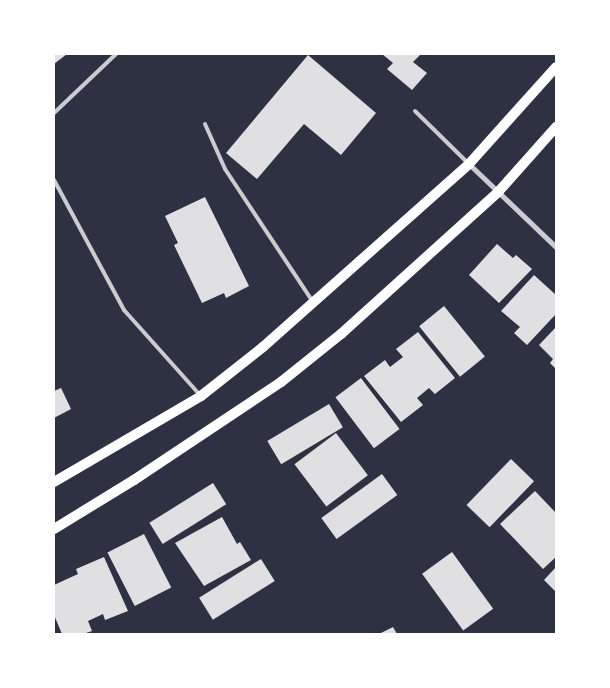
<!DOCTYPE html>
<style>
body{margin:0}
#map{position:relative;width:610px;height:688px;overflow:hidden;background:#2d3142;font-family:"Nunito Sans",sans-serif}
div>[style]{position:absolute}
.building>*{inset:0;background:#e0e0e3;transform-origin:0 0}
.service>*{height:4px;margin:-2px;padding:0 2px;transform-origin:2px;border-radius:2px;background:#caccd0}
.minor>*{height:5px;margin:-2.5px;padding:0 2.5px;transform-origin:2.5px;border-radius:2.5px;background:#caccd0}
.secondary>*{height:10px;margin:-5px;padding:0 5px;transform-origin:5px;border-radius:5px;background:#fff}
span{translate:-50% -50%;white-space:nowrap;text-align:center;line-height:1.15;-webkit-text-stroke:5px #fff;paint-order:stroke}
.frame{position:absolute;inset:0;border:55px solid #fff;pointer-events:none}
</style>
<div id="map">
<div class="building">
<i style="clip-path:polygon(54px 54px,67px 54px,54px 64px)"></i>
<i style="clip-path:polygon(382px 54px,421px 54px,413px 62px,427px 73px,412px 90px,387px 69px,393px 63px)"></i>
<i style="clip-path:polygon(308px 55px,376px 113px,341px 155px,304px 124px,257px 179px,226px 153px)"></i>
<i style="clip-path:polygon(205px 197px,249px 286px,226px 298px,224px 293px,202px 303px,174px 245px,178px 243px,165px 216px)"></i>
<i style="clip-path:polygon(497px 244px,513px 258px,516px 255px,532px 269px,499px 303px,469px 275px)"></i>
<i style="clip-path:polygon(534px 275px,556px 295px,556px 314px,527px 345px,514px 333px,520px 327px,501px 311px)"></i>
<i style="left:444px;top:306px;width:65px;height:32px;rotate:51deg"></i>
<i style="clip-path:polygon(556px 327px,556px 369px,550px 363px,553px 359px,539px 345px)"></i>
<i style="clip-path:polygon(418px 332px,455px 378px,435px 394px,429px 388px,417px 398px,423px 405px,401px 422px,364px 376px,385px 360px,390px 367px,403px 357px,396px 349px)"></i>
<i style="left:361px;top:378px;width:64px;height:32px;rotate:53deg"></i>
<i style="clip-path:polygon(61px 388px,71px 409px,54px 418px,54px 391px)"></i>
<i style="left:329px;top:404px;width:27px;height:72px;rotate:59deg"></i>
<i style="left:336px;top:433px;width:53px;height:52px;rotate:53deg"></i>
<i style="left:511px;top:459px;width:32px;height:64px;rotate:44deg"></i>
<i style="left:382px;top:474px;width:26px;height:75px;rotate:54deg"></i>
<i style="left:213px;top:483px;width:25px;height:75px;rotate:58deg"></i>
<i style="clip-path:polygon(535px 491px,556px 513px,556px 557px,543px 569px,500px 524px)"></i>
<i style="clip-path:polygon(222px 517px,237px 544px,240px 542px,251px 560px,204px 586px,175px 543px)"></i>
<i style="left:144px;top:534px;width:60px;height:41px;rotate:63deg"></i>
<i style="left:452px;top:552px;width:70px;height:37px;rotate:54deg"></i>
<i style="clip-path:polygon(104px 557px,128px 611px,105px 620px,103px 614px,88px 621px,92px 631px,83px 634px,62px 634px,54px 615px,54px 585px,78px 574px,76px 569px)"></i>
<i style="left:261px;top:559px;width:26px;height:73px;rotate:58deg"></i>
<i style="clip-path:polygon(556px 567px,556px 592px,544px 580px)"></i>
<i style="clip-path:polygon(393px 627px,397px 634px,379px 634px)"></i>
</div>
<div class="service">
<i style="left:415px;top:111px;width:76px;rotate:44.5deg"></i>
<i style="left:54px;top:113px;width:86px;rotate:-43.6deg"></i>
<i style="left:205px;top:124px;width:49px;rotate:66deg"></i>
<i style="left:225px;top:169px;width:159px;rotate:56.5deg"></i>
<i style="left:54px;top:180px;width:148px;rotate:61.7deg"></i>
<i style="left:124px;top:310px;width:114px;rotate:48.2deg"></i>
</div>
<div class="minor">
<i style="left:469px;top:164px;width:120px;rotate:43.7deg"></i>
</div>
<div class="secondary">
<i style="left:54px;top:482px;width:170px;rotate:-30.3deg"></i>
<i style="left:201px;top:396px;width:79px;rotate:-38.3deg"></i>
<i style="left:263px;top:347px;width:276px;rotate:-41.6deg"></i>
<i style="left:469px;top:164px;width:130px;rotate:-48.1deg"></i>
<i style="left:54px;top:529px;width:94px;rotate:-31.5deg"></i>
<i style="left:134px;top:480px;width:177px;rotate:-33.7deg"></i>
<i style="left:281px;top:382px;width:77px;rotate:-38.7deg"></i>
<i style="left:341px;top:334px;width:213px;rotate:-42.1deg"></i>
<i style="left:499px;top:191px;width:86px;rotate:-48.3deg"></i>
</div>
<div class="frame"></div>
</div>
